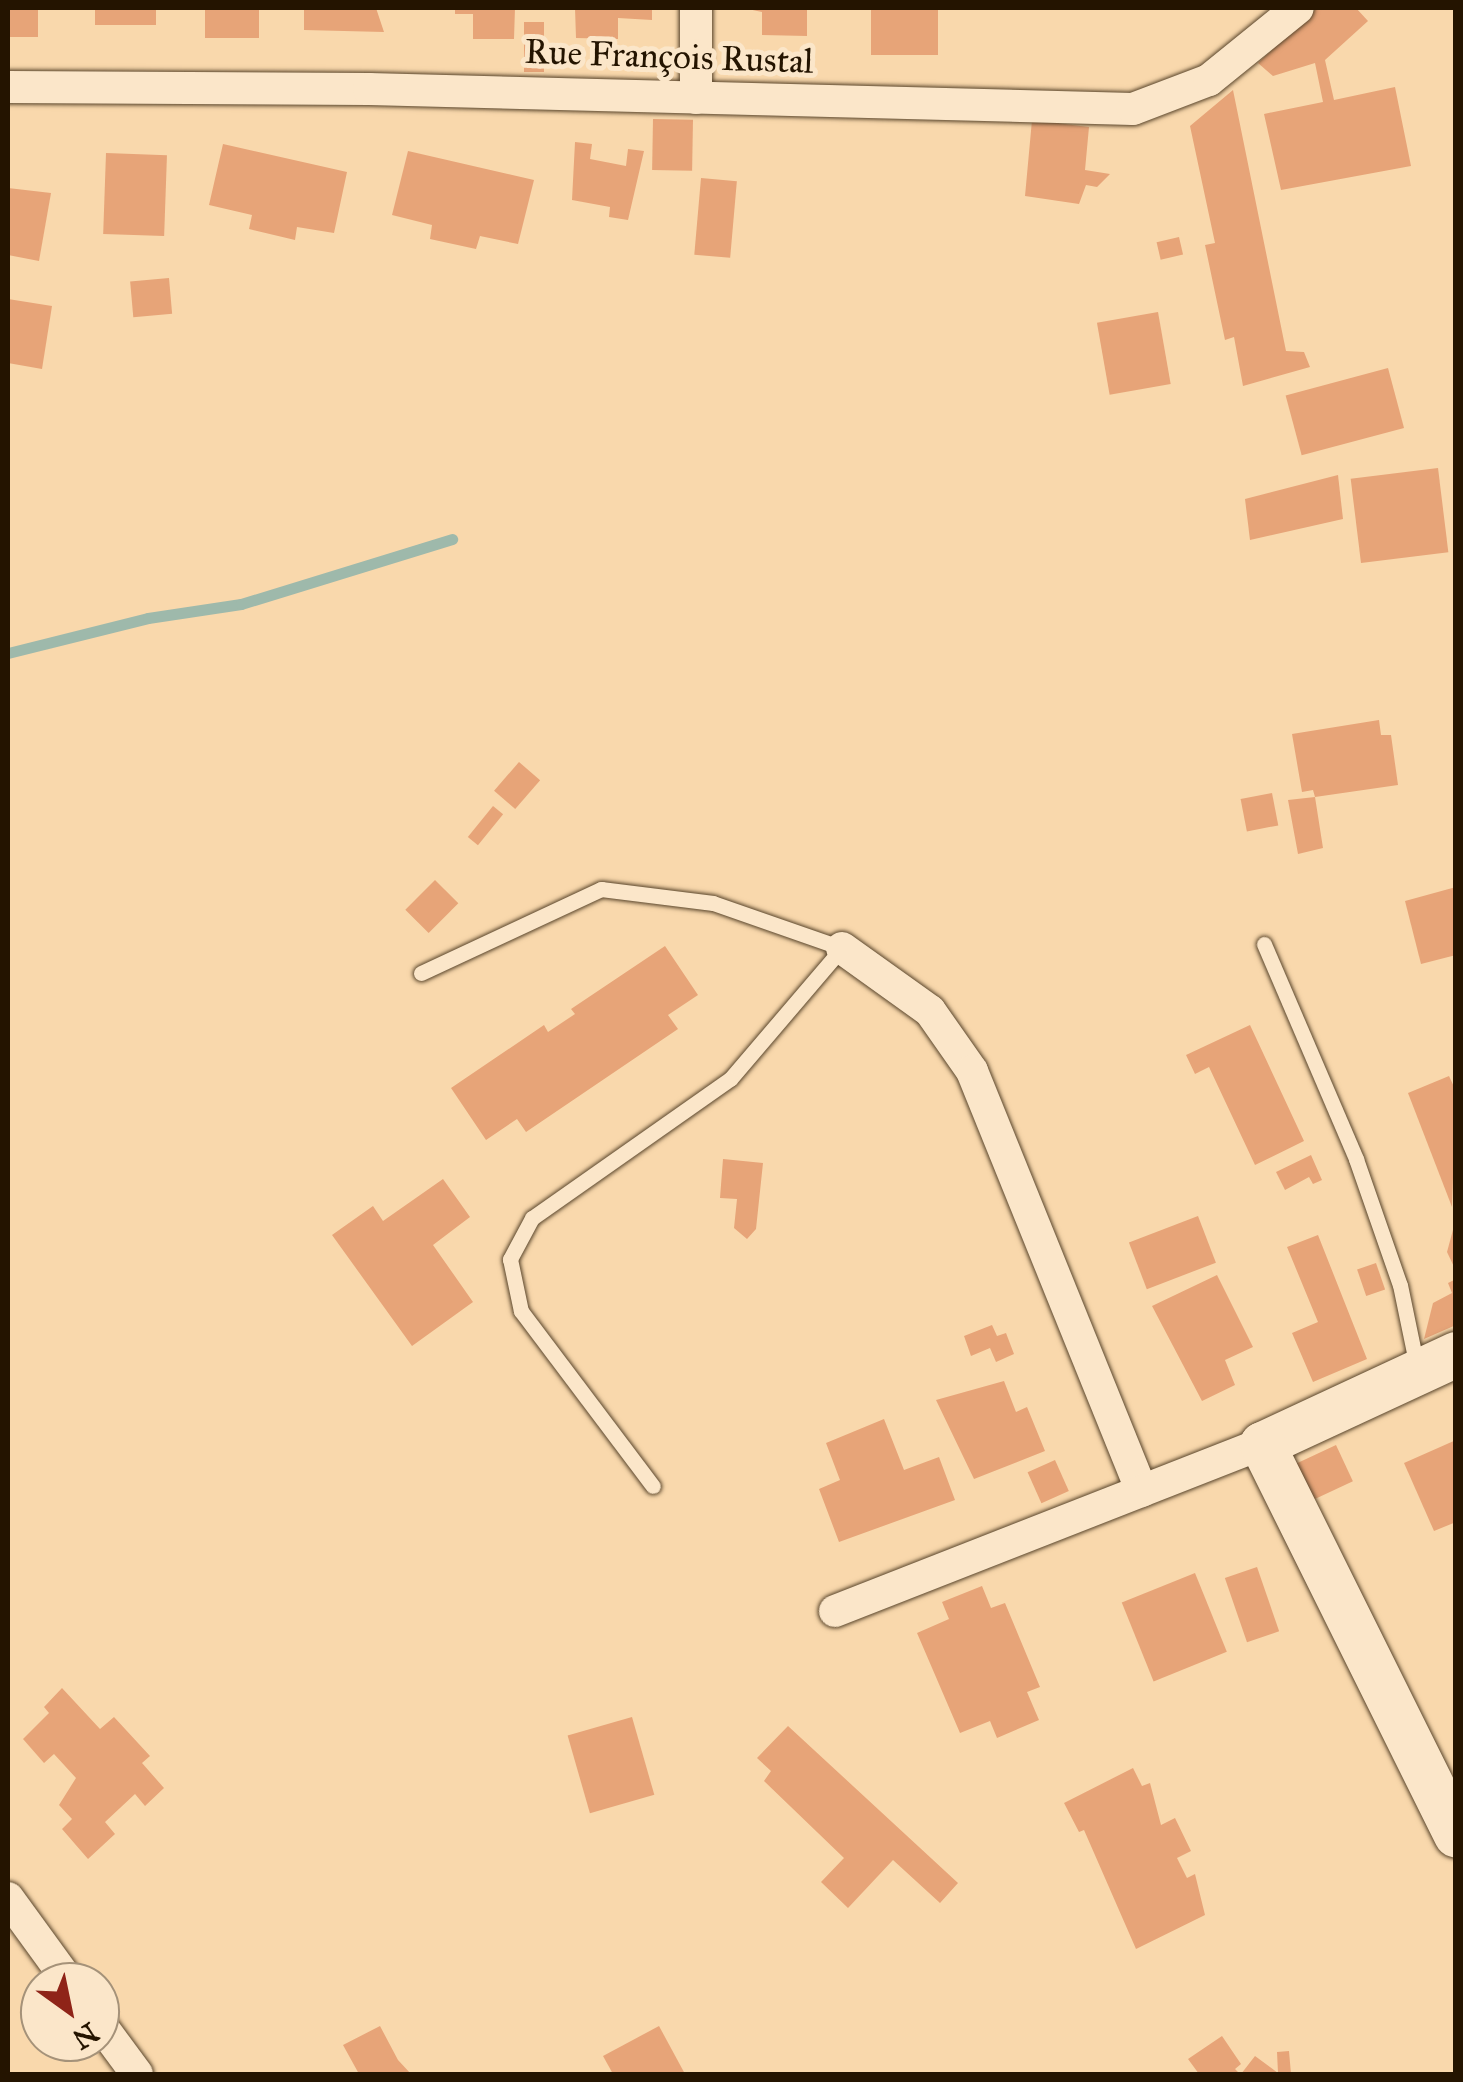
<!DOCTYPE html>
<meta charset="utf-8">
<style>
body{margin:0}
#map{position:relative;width:1463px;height:2082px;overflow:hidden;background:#f9d8ac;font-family:"IM FELL Great Primer",serif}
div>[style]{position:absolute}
.stream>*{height:11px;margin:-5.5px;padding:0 5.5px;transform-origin:5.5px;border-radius:5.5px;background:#9eb9ab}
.building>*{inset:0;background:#e7a478;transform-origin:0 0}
.roads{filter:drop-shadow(0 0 2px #59452b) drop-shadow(0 0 2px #59452b)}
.lane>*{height:15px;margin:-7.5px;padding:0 7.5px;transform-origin:7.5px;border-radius:7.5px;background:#fbe6c9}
.street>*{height:32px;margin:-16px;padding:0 16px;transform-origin:16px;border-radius:16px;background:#fbe6c9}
.secondary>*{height:45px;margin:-22.5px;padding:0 22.5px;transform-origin:22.5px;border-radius:22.5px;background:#fbe6c9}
span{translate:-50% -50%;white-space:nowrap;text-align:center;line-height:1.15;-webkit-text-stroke:10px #fbe6c9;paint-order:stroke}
.street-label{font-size:35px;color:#241400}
.frame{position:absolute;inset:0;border:10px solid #241400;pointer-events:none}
.north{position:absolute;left:20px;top:1962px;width:100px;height:100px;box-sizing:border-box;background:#fbe6c9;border:2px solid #a59279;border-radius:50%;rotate:147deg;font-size:28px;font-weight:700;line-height:40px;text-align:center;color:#241400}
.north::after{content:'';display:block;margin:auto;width:35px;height:45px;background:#8f2418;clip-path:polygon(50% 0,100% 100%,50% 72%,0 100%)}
</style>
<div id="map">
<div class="stream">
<i style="left:8px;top:653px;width:144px;rotate:-14deg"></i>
<i style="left:148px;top:618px;width:94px;rotate:-8.6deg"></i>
<i style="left:241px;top:604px;width:221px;rotate:-17.1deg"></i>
</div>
<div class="building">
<i style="left:8px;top:8px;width:30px;height:29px"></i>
<i style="left:95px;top:8px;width:61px;height:17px"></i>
<i style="left:205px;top:8px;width:54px;height:30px"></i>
<i style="clip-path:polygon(304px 8px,376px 8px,384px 32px,304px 30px)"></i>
<i style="clip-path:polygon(455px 8px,515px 8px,514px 39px,473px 39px,473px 14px,455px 14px)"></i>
<i style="clip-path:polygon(575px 8px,652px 8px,652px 20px,618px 18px,618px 39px,576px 38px)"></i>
<i style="clip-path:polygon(743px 8px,807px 8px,807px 36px,762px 35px,762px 12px)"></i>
<i style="left:871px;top:8px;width:67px;height:47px"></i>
<i style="clip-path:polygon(1317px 8px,1356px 8px,1368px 21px,1325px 60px,1334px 100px,1395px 87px,1411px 166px,1281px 190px,1264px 114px,1323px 102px,1315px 63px,1273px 76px,1258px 63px)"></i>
<i style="left:524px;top:22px;width:20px;height:50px"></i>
<i style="clip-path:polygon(1233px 90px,1286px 351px,1304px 352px,1310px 367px,1243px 386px,1234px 337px,1225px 340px,1205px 245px,1215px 243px,1190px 126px)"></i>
<i style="left:653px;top:119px;width:40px;height:51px;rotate:1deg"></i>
<i style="clip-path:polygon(1032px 120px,1089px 127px,1085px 170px,1110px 174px,1097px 187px,1086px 185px,1079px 204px,1025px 196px)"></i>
<i style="clip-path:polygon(575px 142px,592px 144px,590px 159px,626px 166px,628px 149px,644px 151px,628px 220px,609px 217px,610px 207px,572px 200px)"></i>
<i style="clip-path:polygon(223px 144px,347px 172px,334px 233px,297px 227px,295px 240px,249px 229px,252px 215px,209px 205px)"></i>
<i style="clip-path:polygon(408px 151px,534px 180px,518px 244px,480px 236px,476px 249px,430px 239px,432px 225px,392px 215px)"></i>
<i style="left:106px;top:153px;width:61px;height:81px;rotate:2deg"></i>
<i style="left:701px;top:178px;width:36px;height:77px;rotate:5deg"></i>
<i style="clip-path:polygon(8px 188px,51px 193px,39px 261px,8px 255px)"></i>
<i style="left:1179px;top:237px;width:18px;height:23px;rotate:77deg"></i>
<i style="left:169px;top:278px;width:36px;height:39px;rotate:85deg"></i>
<i style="clip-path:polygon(8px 299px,52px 306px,42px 369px,8px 363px)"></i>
<i style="left:1158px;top:312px;width:73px;height:62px;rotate:80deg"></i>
<i style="left:1388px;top:368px;width:62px;height:106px;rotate:75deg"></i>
<i style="left:1438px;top:468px;width:85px;height:88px;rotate:83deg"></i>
<i style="clip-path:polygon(1338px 475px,1343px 519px,1250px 540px,1245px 499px)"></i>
<i style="clip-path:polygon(1379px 720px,1381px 735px,1391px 735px,1398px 785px,1315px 797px,1323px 848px,1298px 854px,1288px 800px,1315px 797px,1313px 790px,1302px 792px,1292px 734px)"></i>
<i style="left:519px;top:762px;width:28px;height:38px;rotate:41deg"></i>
<i style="left:1272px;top:793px;width:33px;height:32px;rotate:79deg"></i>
<i style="left:493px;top:806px;width:13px;height:40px;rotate:39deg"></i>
<i style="left:435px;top:880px;width:33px;height:42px;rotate:45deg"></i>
<i style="clip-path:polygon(1456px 887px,1456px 955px,1421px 964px,1405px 901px)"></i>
<i style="clip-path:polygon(665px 946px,698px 995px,668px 1015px,678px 1029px,526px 1132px,517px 1119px,486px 1140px,451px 1088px,544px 1025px,548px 1032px,575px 1014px,571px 1009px)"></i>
<i style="clip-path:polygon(1250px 1025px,1304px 1141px,1255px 1165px,1209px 1067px,1195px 1074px,1186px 1055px)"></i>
<i style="clip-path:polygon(1449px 1076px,1456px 1091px,1452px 1207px,1408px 1093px)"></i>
<i style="clip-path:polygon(1311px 1155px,1322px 1180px,1313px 1184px,1309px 1177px,1285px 1190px,1276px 1172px)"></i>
<i style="clip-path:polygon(723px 1159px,763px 1163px,756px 1229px,747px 1239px,734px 1228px,737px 1199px,720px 1198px)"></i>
<i style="clip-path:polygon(443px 1179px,470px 1217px,433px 1245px,473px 1302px,412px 1346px,332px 1235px,373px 1206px,383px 1221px)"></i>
<i style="left:1198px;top:1216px;width:50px;height:74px;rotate:69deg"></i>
<i style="clip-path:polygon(1454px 1226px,1456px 1226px,1456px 1271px,1447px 1252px)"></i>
<i style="clip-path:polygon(1318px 1235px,1367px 1359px,1313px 1382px,1292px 1333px,1318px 1322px,1287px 1247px)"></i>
<i style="left:1376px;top:1263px;width:28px;height:20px;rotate:71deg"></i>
<i style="clip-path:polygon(1217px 1275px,1253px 1347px,1225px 1360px,1235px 1385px,1202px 1401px,1152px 1306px)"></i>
<i style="clip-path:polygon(1456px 1279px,1456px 1325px,1424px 1339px,1433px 1303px,1452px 1293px,1448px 1283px)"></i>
<i style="clip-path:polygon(992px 1325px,997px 1336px,1006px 1333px,1014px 1354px,996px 1362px,990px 1348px,971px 1356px,964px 1336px)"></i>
<i style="clip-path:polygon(1004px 1381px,1016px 1412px,1027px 1407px,1045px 1451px,974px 1479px,936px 1400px)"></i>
<i style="clip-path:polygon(884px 1419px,904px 1470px,939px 1457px,955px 1500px,839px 1542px,819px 1489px,840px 1480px,826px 1443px)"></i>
<i style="clip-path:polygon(1456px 1440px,1456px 1522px,1434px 1531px,1404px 1463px)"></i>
<i style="left:1336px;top:1445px;width:40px;height:46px;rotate:65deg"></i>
<i style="left:1055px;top:1460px;width:34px;height:30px;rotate:66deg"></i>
<i style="left:1257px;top:1567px;width:68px;height:34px;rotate:71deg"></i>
<i style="left:1195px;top:1573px;width:85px;height:79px;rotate:68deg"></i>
<i style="clip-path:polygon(982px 1586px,991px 1608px,1005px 1603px,1040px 1687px,1027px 1692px,1039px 1720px,997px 1738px,990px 1721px,960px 1733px,917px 1633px,949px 1619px,942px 1602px)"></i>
<i style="clip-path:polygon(62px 1688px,100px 1729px,114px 1717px,150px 1756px,142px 1763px,164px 1788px,145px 1806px,135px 1794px,105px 1822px,115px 1834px,88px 1859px,62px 1829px,72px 1819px,59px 1805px,76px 1778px,54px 1754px,44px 1763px,23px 1739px,49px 1713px,44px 1707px)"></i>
<i style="left:632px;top:1717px;width:81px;height:67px;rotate:74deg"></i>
<i style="clip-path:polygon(788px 1726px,958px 1883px,940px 1903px,893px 1860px,848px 1908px,821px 1882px,844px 1858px,764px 1781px,771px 1771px,757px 1758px)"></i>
<i style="clip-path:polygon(1133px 1768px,1142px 1786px,1150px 1783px,1161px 1825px,1175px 1818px,1191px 1851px,1177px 1858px,1187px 1878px,1195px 1874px,1205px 1915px,1136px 1949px,1084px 1830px,1079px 1832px,1064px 1803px)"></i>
<i style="clip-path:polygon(380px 2026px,398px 2060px,411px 2074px,359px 2074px,343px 2045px)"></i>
<i style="clip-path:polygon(659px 2026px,685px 2074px,613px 2074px,603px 2056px)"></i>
<i style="clip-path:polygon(1222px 2036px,1241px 2064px,1235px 2069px,1240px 2074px,1199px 2074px,1188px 2059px)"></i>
<i style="clip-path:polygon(1289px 2051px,1291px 2074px,1241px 2074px,1255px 2056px,1278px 2073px,1277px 2052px)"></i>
</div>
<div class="roads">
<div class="lane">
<i style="left:1264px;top:944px;width:234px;rotate:66.8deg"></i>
<i style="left:1356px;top:1159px;width:133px;rotate:70.8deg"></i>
<i style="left:1400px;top:1285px;width:84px;rotate:78.3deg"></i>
<i style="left:421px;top:973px;width:199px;rotate:-25deg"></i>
<i style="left:601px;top:889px;width:113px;rotate:7.1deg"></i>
<i style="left:713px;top:903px;width:137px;rotate:19.2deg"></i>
<i style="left:842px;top:948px;width:172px;rotate:130.5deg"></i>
<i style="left:730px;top:1079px;width:242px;rotate:144.9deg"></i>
<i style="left:532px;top:1218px;width:47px;rotate:118.2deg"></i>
<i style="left:510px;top:1259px;width:53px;rotate:78.1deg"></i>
<i style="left:521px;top:1311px;width:219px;rotate:53deg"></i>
</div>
<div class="street">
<i style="left:8px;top:87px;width:361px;rotate:0.3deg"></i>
<i style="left:369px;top:89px;width:764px;rotate:1.5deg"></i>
<i style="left:1133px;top:109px;width:81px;rotate:-20.9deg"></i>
<i style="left:1209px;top:80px;width:114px;rotate:-39deg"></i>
<i style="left:696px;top:98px;width:90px;rotate:-90deg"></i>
<i style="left:842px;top:948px;width:108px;rotate:35.6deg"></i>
<i style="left:930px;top:1011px;width:73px;rotate:55deg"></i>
<i style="left:972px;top:1071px;width:453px;rotate:68deg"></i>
<i style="left:835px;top:1611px;width:458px;rotate:-21.4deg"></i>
<i style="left:8px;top:1898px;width:104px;rotate:54deg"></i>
<i style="left:100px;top:2024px;width:62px;rotate:53.5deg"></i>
</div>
<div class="secondary">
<i style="left:1456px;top:1354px;width:214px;rotate:155.1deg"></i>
<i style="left:1262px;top:1444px;width:436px;rotate:63.6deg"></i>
</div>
</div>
<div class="street-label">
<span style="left:669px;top:57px;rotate:2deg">Rue François Rustal</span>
</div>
<div class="frame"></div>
<div class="north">N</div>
</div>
